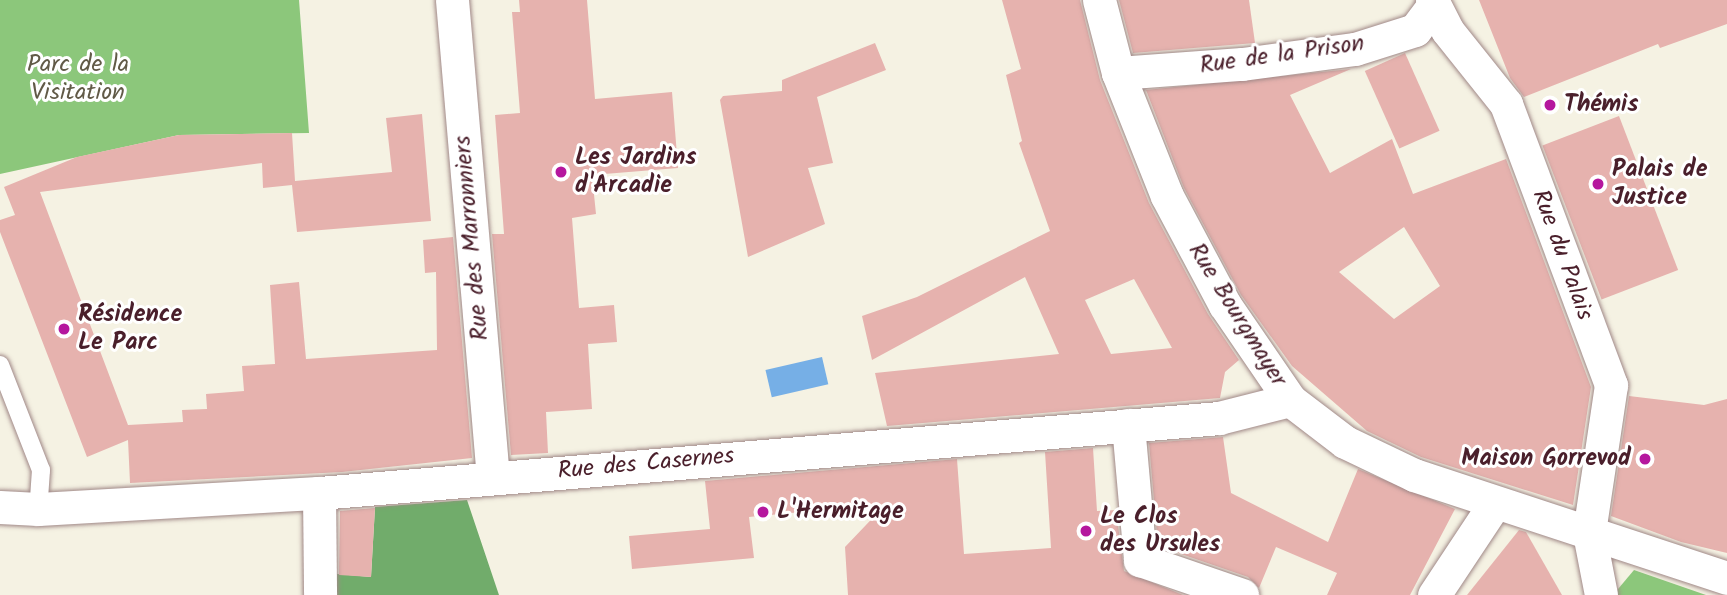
<!DOCTYPE html>
<meta charset="utf-8">
<style>
body{margin:0}
#map{position:relative;width:1727px;height:595px;overflow:hidden;background:#f5f2e3;font-family:Kalam,sans-serif}
div>[style]{position:absolute}
.green>*{inset:0;background:#8cc77b}
.forest>*{inset:0;background:#71ac6b}
.water>*{inset:0;background:#76afe6;transform-origin:0 0}
.building>*{inset:0;background:#e6b2ae;transform-origin:0 0}
.roads{filter:drop-shadow(0 0 2px #a08887) drop-shadow(0 0 2px #a08887)}
.lane>*{height:18px;margin:-9px;padding:0 9px;transform-origin:9px;border-radius:9px;background:#fff}
.street>*{height:33px;margin:-16.5px;padding:0 16.5px;transform-origin:16.5px;border-radius:16.5px;background:#fff}
.dots>*{width:19px;height:19px;translate:-50% -50%;box-sizing:border-box;border:4px solid #fff;border-radius:50%}
span{translate:-50% -50%;white-space:nowrap;text-align:center;line-height:1.15;-webkit-text-stroke:6px #fff;paint-order:stroke}
.street-label{font-size:24px;color:#4a1f2b}
.park-label{font-size:24px;color:#615a47}
.poi-label{font-size:24px;color:#4a1f2b;font-weight:700}
.left{translate:0 -50%;text-align:left}
.right{translate:-100% -50%;text-align:right}
</style>
<div id="map">
<div class="green">
<i style="clip-path:polygon(0 0,299px 0,309px 133px,179px 135px,0 174px)"></i>
<i style="clip-path:polygon(1634px 570px,1706px 595px,1613px 595px)"></i>
</div>
<div class="forest">
<i style="clip-path:polygon(467px 500px,499px 595px,336px 595px,337px 574px,371px 577px,375px 507px)"></i>
</div>
<div class="water">
<i style="left:822px;top:357px;width:28px;height:58px;rotate:77deg"></i>
</div>
<div class="building">
<i style="clip-path:polygon(519px 0,587px 0,595px 99px,672px 92px,678px 168px,592px 175px,596px 214px,572px 218px,579px 308px,614px 305px,617px 342px,588px 344px,592px 409px,546px 412px,548px 453px,511px 455px,492px 234px,504px 234px,495px 115px,520px 113px,512px 12px,520px 12px)"></i>
<i style="clip-path:polygon(evenodd,1002px 0,1080px 0,1100px 80px,1149px 203px,1208px 314px,1239px 360px,1225px 372px,1220px 398px,887px 426px,875px 373px,1059px 354px,1025px 277px,872px 360px,862px 316px,917px 297px,1050px 231px,1019px 143px,1022px 141px,1006px 75px,1021px 69px,1002px 0,1134px 279px,1172px 348px,1111px 354px,1085px 300px,1134px 279px)"></i>
<i style="clip-path:polygon(1119px 0,1249px 0,1255px 43px,1133px 53px)"></i>
<i style="clip-path:polygon(1479px 0,1727px 0,1727px 24px,1660px 48px,1658px 44px,1524px 97px,1510px 78px)"></i>
<i style="clip-path:polygon(875px 43px,886px 70px,817px 97px,833px 163px,808px 168px,825px 224px,748px 257px,720px 100px,723px 96px,782px 91px,782px 80px)"></i>
<i style="left:1405px;top:53px;width:85px;height:44px;rotate:66deg"></i>
<i style="clip-path:polygon(evenodd,1351px 69px,1290px 95px,1330px 173px,1392px 139px,1413px 194px,1506px 159px,1591px 387px,1573px 505px,1421px 457px,1367px 431px,1292px 366px,1241px 295px,1184px 188px,1146px 90px,1351px 69px,1404px 227px,1440px 286px,1394px 319px,1339px 272px,1404px 227px)"></i>
<i style="clip-path:polygon(422px 114px,431px 221px,297px 232px,292px 185px,263px 188px,262px 163px,40px 192px,128px 425px,183px 422px,182px 410px,207px 409px,206px 394px,244px 391px,242px 366px,275px 364px,270px 285px,299px 282px,306px 359px,437px 350px,436px 272px,425px 273px,423px 240px,453px 237px,472px 458px,342px 472px,130px 483px,128px 440px,87px 457px,0 232px,0 220px,15px 215px,4px 187px,77px 157px,179px 135px,292px 133px,295px 181px,392px 172px,386px 118px)"></i>
<i style="left:1619px;top:116px;width:165px;height:82px;rotate:69deg"></i>
<i style="clip-path:polygon(1629px 396px,1704px 405px,1727px 399px,1727px 553px,1681px 542px,1611px 516px)"></i>
<i style="clip-path:polygon(1223px 437px,1231px 493px,1328px 542px,1358px 469px,1455px 509px,1410px 595px,1327px 595px,1337px 573px,1276px 547px,1259px 588px,1248px 577px,1158px 546px,1149px 443px)"></i>
<i style="clip-path:polygon(1093px 448px,1097px 511px,1116px 510px,1124px 571px,1183px 595px,848px 595px,845px 547px,886px 504px,749px 517px,754px 558px,632px 569px,629px 536px,710px 529px,705px 481px,957px 459px,964px 554px,1051px 548px,1045px 452px)"></i>
<i style="clip-path:polygon(375px 508px,371px 577px,339px 575px,340px 511px)"></i>
<i style="clip-path:polygon(1519px 530px,1526px 532px,1562px 595px,1467px 595px)"></i>
</div>
<div class="roads">
<div class="lane">
<i style="left:0;top:365px;width:113px;rotate:68.7deg"></i>
<i style="left:41px;top:470px;width:39px;rotate:94deg"></i>
</div>
<div class="street">
<i style="left:452px;top:0;width:478px;rotate:85.1deg"></i>
<i style="left:1099px;top:0;width:75px;rotate:75.4deg"></i>
<i style="left:1118px;top:73px;width:132px;rotate:68.3deg"></i>
<i style="left:1167px;top:196px;width:123px;rotate:62deg"></i>
<i style="left:1225px;top:305px;width:115px;rotate:55.6deg"></i>
<i style="left:1290px;top:400px;width:69px;rotate:37.4deg"></i>
<i style="left:1345px;top:442px;width:76px;rotate:25.6deg"></i>
<i style="left:1414px;top:475px;width:330px;rotate:18.2deg"></i>
<i style="left:1432px;top:0;width:34px;rotate:63deg"></i>
<i style="left:1447px;top:30px;width:95px;rotate:51.4deg"></i>
<i style="left:1506px;top:104px;width:300px;rotate:69.5deg"></i>
<i style="left:1611px;top:385px;width:150px;rotate:98.5deg"></i>
<i style="left:1589px;top:533px;width:63px;rotate:79deg"></i>
<i style="left:1118px;top:73px;width:124px;rotate:-4.2deg"></i>
<i style="left:1242px;top:64px;width:114px;rotate:-7.6deg"></i>
<i style="left:1355px;top:49px;width:63px;rotate:-17.6deg"></i>
<i style="left:1415px;top:30px;width:30px;rotate:-53deg"></i>
<i style="left:1128px;top:425px;width:136px;rotate:84.9deg"></i>
<i style="left:1140px;top:560px;width:108px;rotate:18.9deg"></i>
<i style="left:319px;top:493px;width:102px;rotate:89.4deg"></i>
<i style="left:0;top:507px;width:38px;rotate:3deg"></i>
<i style="left:38px;top:509px;width:281px;rotate:-3.3deg"></i>
<i style="left:319px;top:493px;width:903px;rotate:-4.76deg"></i>
<i style="left:1219px;top:418px;width:73px;rotate:-14.2deg"></i>
<i style="left:1434px;top:595px;width:110px;rotate:-56.5deg"></i>
</div>
</div>
<div class="dots">
<i style="left:1550px;top:105px;background:#b5179e"></i>
<i style="left:561px;top:172px;background:#b5179e"></i>
<i style="left:1598px;top:184px;background:#b5179e"></i>
<i style="left:64px;top:329px;background:#b5179e"></i>
<i style="left:1645px;top:459px;background:#b5179e"></i>
<i style="left:763px;top:512px;background:#b5179e"></i>
<i style="left:1086px;top:531px;background:#b5179e"></i>
</div>
<div class="street-label">
<span style="left:1282px;top:55px;rotate:-8deg">Rue de la Prison</span>
<span style="left:472px;top:238px;rotate:-95deg">Rue des Marronniers</span>
<span style="left:1562px;top:255px;rotate:70deg">Rue du Palais</span>
<span style="left:1237px;top:315px;rotate:58deg">Rue Bourgmayer</span>
<span style="left:646px;top:464px;rotate:-5deg">Rue des Casernes</span>
</div>
<div class="park-label">
<span style="left:78px;top:79px">Parc de la<br>Visitation</span>
</div>
<div class="poi-label">
<span class="left" style="left:1564px;top:105px">Thémis</span>
<span class="left" style="left:575px;top:172px">Les Jardins<br>d'Arcadie</span>
<span class="left" style="left:1612px;top:184px">Palais de<br>Justice</span>
<span class="left" style="left:78px;top:329px">Résidence<br>Le Parc</span>
<span class="right" style="left:1631px;top:459px">Maison Gorrevod</span>
<span class="left" style="left:777px;top:512px">L'Hermitage</span>
<span class="left" style="left:1100px;top:531px">Le Clos<br>des Ursules</span>
</div>
</div>
